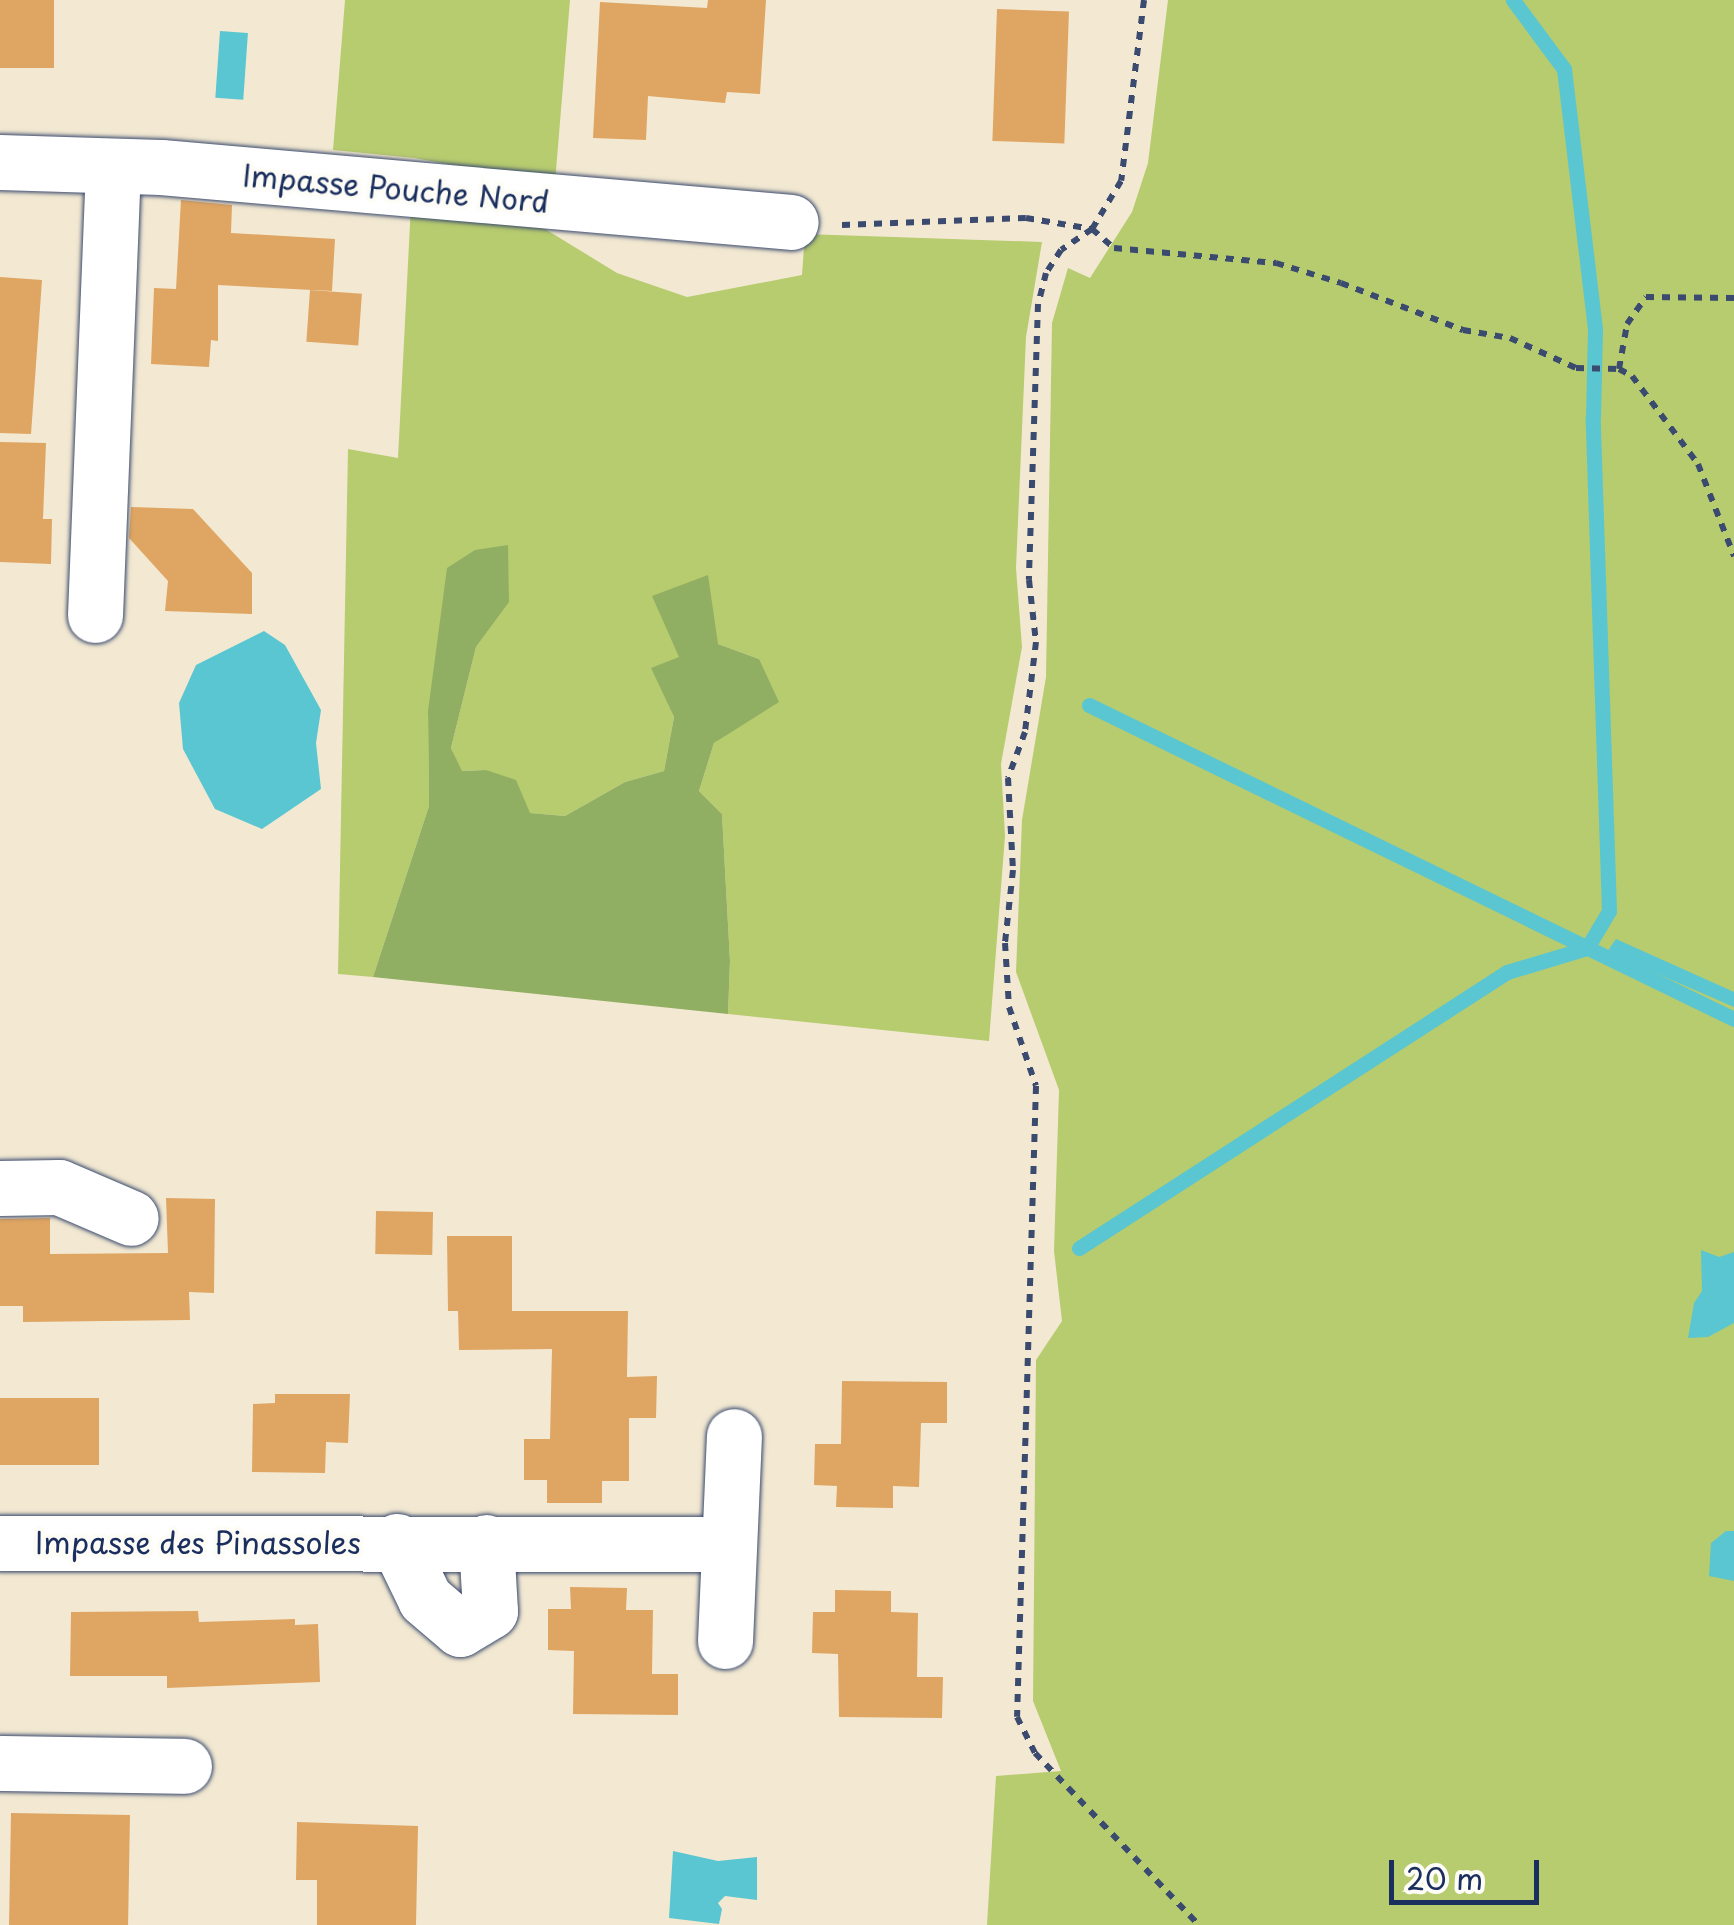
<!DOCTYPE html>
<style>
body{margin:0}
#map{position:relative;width:1734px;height:1925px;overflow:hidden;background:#f3e9d2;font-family:"Playpen Sans",sans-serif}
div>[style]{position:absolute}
.green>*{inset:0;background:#b7cb6f}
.forest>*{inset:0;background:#91af62}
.water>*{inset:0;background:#5ac6d1;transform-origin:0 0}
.stream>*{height:15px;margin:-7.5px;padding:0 7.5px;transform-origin:7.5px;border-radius:7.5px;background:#5ac6d1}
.building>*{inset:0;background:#dfa562;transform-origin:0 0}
.path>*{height:6px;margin-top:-3px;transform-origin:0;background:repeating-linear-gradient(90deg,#3b4b6f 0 8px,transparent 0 16px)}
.roads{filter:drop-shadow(0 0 2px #3b4b6f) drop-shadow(0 0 2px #3b4b6f)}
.minor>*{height:55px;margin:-27.5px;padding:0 27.5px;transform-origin:27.5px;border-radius:27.5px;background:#fff}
span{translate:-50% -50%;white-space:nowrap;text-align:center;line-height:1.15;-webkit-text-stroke:9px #fdfcf7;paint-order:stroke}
.street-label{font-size:30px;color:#1b2f5e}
.scale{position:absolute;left:1389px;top:1860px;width:150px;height:45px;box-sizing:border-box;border:5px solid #1b2f5e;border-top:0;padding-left:12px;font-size:30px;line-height:35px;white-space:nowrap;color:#1b2f5e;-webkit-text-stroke:8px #fdfcf7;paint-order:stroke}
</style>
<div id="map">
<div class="green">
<i style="clip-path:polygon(345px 0,570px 0,555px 183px,414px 158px,333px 150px)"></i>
<i style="clip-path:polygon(1168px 0,1734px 0,1734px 1925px,987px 1925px,996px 1776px,1061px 1771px,1033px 1701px,1036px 1360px,1062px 1321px,1054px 1251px,1059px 1090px,1016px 972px,1022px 820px,1046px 677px,1052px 323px,1068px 268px,1090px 278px,1132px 212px,1148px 163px)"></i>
<i style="clip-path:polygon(411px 205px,532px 221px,617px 273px,687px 297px,802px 275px,805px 234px,1042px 242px,1026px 337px,1016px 568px,1022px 647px,1001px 764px,1005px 836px,989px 1041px,728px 1014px,730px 961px,722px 814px,699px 791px,714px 743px,748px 718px,759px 659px,718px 644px,652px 668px,674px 717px,664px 771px,625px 782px,565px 816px,529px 813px,486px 770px,461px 771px,451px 748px,476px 647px,509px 602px,428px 711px,429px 806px,373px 977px,338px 974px,348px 449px,398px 458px)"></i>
</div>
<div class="forest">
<i style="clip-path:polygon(508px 545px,509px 602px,476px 647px,451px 748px,462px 771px,486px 770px,516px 780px,530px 813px,565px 816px,625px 782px,664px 771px,674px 717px,651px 668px,679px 657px,652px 596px,708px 575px,718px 644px,759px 659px,779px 702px,714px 743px,699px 791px,722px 814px,730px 961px,728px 1014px,373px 977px,429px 806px,428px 711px,447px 568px,475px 550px)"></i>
</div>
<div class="water">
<i style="left:220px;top:31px;width:28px;height:67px;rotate:4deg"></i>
<i style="clip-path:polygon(264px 631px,285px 645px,321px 710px,316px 743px,321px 789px,262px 829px,215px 809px,183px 749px,179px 703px,196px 665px)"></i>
<i style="clip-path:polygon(1616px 939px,1734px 992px,1734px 1007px,1607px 952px)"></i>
<i style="clip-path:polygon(1701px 1250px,1719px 1257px,1734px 1252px,1734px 1323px,1708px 1337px,1688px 1338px,1694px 1303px,1702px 1291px)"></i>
<i style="clip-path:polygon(1726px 1531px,1734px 1531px,1734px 1581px,1709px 1576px,1711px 1543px)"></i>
<i style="clip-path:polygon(673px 1851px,718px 1861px,757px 1857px,757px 1900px,725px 1896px,718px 1903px,722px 1909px,719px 1924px,669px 1918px)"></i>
</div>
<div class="stream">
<i style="left:1089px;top:705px;width:717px;rotate:25.96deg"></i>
<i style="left:1079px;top:1248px;width:509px;rotate:-32.82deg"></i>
<i style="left:1507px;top:972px;width:84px;rotate:-16.7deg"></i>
<i style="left:1587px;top:948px;width:43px;rotate:-59.3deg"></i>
<i style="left:1609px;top:911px;width:494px;rotate:-91.9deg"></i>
<i style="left:1593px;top:417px;width:88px;rotate:-88.7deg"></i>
<i style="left:1595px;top:329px;width:262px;rotate:-96.8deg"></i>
<i style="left:1564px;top:69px;width:86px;rotate:-126.5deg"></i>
</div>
<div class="building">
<i style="left:0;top:0;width:54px;height:68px"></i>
<i style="clip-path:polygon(708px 0,766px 0,760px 94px,727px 92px,725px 103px,648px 96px,646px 140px,593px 138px,600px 2px,707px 8px)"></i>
<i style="left:997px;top:9px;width:72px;height:132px;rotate:2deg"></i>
<i style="clip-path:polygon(181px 200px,232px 205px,231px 233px,335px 239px,332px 291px,218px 285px,218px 341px,211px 340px,209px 367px,151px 364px,154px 288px,176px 289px)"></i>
<i style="clip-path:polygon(0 277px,42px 280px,31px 434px,0 433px)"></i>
<i style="left:310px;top:290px;width:52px;height:52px;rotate:4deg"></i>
<i style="clip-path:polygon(0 442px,46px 443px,43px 519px,52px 519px,51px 564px,0 562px)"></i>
<i style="clip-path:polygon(131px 507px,193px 509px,252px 573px,252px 614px,165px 611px,168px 581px,129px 538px)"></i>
<i style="clip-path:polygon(166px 1198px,215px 1199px,214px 1293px,189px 1292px,190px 1320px,23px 1322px,23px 1306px,0 1306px,0 1219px,50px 1218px,50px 1254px,168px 1253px)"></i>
<i style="left:376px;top:1211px;width:57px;height:43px;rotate:1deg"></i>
<i style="clip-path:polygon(447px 1236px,512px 1236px,512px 1311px,628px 1311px,627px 1377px,657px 1376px,656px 1418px,629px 1418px,629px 1481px,602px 1481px,602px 1503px,547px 1503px,547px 1480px,524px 1480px,524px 1439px,550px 1439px,552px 1349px,459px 1350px,458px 1311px,448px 1311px)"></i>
<i style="clip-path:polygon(842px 1381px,947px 1382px,947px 1423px,921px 1423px,919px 1487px,893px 1486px,893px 1508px,836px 1507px,837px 1486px,814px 1485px,815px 1444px,841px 1444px)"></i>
<i style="clip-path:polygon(275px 1394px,350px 1394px,348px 1443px,326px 1442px,325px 1473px,252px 1472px,253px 1404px,275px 1403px)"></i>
<i style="left:0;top:1398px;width:99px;height:67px"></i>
<i style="clip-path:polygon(570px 1587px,627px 1588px,626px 1610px,653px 1610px,652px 1674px,678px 1674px,678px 1715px,573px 1714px,574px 1651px,548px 1650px,548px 1609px,571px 1609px)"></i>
<i style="clip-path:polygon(835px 1590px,891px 1591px,891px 1612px,918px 1613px,917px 1677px,943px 1677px,942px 1718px,839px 1717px,838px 1654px,812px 1653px,813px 1612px,835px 1612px)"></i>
<i style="clip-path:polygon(198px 1611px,199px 1622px,295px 1619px,295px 1625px,318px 1624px,320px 1682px,167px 1688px,167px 1676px,70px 1676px,71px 1612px)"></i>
<i style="left:11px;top:1813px;width:119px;height:112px;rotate:1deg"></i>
<i style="clip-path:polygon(297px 1822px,418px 1826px,416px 1925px,317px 1925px,317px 1880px,296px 1880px)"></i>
</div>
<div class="path">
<i style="left:1144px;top:0;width:182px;rotate:97.2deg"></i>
<i style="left:1121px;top:181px;width:56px;rotate:121.1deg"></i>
<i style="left:1092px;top:229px;width:37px;rotate:146deg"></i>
<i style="left:1061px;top:250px;width:27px;rotate:123deg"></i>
<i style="left:1046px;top:273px;width:32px;rotate:104deg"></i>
<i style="left:1038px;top:304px;width:276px;rotate:91.9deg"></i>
<i style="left:1029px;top:580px;width:62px;rotate:83.6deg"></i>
<i style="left:1036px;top:642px;width:91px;rotate:97deg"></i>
<i style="left:1025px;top:732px;width:49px;rotate:110.3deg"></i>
<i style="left:1008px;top:778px;width:92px;rotate:86.9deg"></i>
<i style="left:1013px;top:870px;width:73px;rotate:96.3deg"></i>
<i style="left:1005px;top:943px;width:64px;rotate:86.4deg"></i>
<i style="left:1009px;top:1007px;width:83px;rotate:71.1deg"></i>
<i style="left:1036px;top:1086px;width:631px;rotate:91.72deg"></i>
<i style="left:1017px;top:1717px;width:40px;rotate:63.4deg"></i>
<i style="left:1035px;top:1753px;width:238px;rotate:46.4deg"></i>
<i style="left:842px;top:225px;width:184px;rotate:-2.2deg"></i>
<i style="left:1026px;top:218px;width:67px;rotate:9.5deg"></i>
<i style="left:1092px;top:229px;width:29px;rotate:41deg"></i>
<i style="left:1114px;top:248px;width:163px;rotate:5.3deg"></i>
<i style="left:1276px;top:263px;width:68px;rotate:17.1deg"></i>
<i style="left:1341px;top:283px;width:131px;rotate:21.1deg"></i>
<i style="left:1463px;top:330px;width:48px;rotate:9.7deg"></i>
<i style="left:1510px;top:338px;width:72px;rotate:24.4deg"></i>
<i style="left:1576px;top:368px;width:43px;rotate:1.3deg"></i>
<i style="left:1619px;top:369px;width:15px;rotate:28deg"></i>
<i style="left:1632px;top:376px;width:110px;rotate:53.1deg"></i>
<i style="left:1698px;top:464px;width:99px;rotate:68.6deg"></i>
<i style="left:1619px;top:369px;width:46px;rotate:-79.9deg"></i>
<i style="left:1627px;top:324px;width:33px;rotate:-55deg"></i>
<i style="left:1646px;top:297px;width:88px;rotate:0.7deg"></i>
</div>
<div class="roads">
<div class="minor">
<i style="left:0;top:162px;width:161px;rotate:1.8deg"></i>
<i style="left:161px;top:167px;width:632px;rotate:4.99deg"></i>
<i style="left:95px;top:615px;width:449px;rotate:-87.7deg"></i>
<i style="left:0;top:1188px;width:59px;rotate:-1deg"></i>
<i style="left:59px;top:1187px;width:78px;rotate:23.3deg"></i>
<i style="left:397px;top:1541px;width:64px;rotate:64.2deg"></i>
<i style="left:425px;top:1599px;width:46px;rotate:40.6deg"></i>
<i style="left:460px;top:1629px;width:35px;rotate:-31deg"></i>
<i style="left:490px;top:1611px;width:69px;rotate:-93.3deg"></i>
<i style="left:0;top:1543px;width:729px;rotate:0.08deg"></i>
<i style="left:725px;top:1641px;width:205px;rotate:-87.5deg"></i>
<i style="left:0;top:1763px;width:184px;rotate:0.9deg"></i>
</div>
</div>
<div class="street-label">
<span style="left:396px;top:188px;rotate:5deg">Impasse Pouche Nord</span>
<span style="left:198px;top:1542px">Impasse des Pinassoles</span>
</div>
<div class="scale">20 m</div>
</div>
